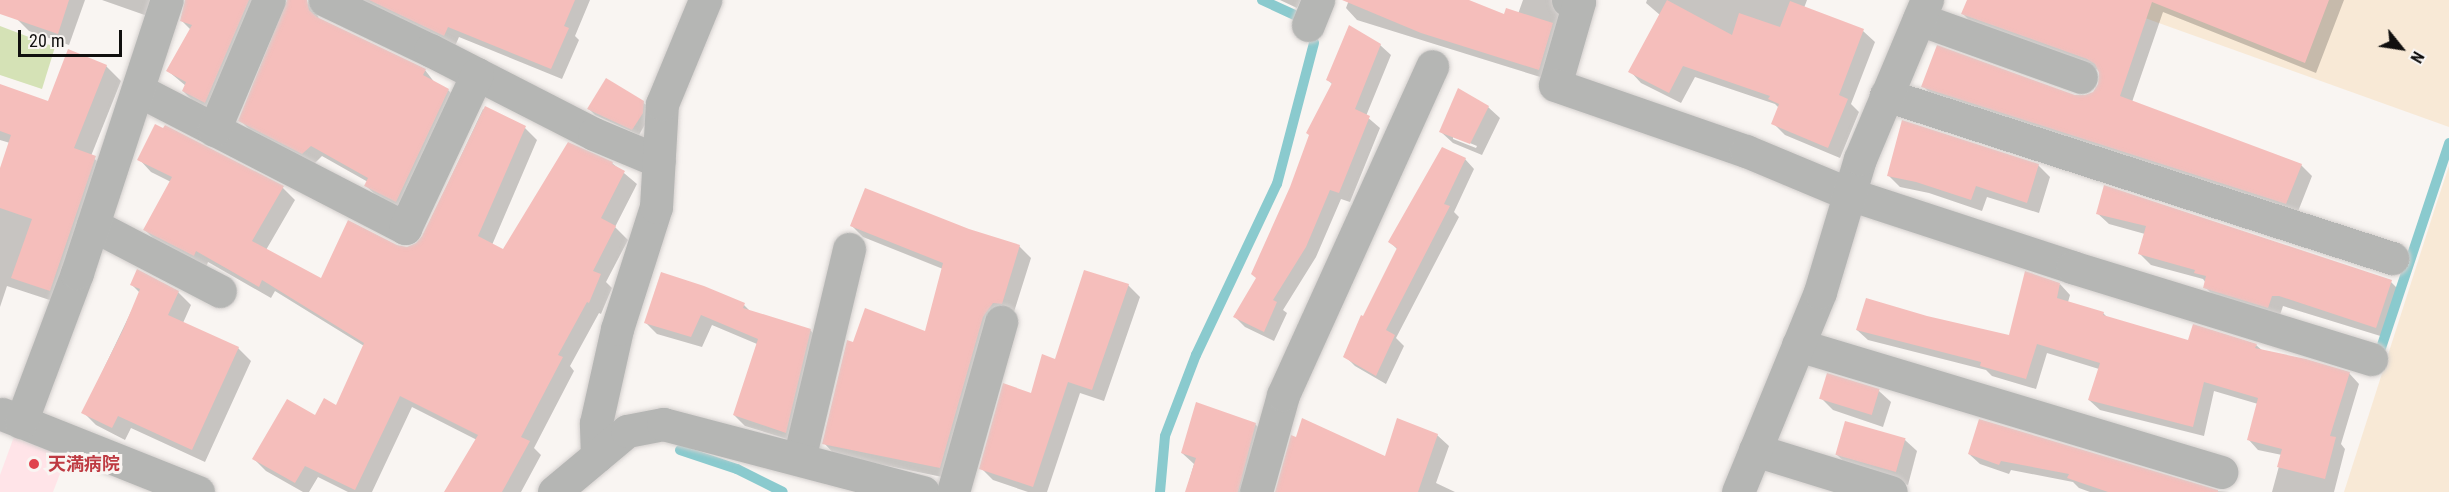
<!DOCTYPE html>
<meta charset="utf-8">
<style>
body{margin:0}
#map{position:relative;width:2449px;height:492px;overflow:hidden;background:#f9f5f2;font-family:"Roboto Condensed","Noto Sans JP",sans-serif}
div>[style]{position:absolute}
.education>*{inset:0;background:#f8e9d6}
.medical>*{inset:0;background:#ffe4e8}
.green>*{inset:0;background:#d5e2b6}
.shadow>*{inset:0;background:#0003}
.stream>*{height:10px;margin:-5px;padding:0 5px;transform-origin:5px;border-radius:5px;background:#8acace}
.building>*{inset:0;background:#f5bebb;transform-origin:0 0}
.roads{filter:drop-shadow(0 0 2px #d4d0ce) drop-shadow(0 0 2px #d4d0ce)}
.minor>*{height:33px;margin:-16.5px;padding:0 16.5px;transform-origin:16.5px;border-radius:16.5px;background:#b5b6b4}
.dots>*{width:16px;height:16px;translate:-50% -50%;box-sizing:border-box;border:3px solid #f9f5f2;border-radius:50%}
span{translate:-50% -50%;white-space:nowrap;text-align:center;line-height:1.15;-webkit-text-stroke:6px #f9f5f2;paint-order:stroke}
.health-label{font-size:18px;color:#be3a42;font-weight:700}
.left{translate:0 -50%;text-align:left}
.north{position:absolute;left:2371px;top:18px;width:60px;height:60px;-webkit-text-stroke:4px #f9f5f2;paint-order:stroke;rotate:120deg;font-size:16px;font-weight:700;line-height:24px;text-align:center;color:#11100f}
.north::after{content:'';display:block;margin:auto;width:21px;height:27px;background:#11100f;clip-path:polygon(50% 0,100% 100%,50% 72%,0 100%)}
.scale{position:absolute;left:18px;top:30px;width:104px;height:27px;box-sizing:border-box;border:3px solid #11100f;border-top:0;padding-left:8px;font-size:18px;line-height:21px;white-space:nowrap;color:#11100f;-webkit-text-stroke:4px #f9f5f2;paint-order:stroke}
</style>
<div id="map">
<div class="education">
<i style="clip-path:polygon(2097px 0,2449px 0,2449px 127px,2156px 22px)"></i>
<i style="clip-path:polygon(2449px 166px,2449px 492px,2344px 492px,2436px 205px)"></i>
</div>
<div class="medical">
<i style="clip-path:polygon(15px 434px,68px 453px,53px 492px,0 492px,0 475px)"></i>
</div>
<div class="green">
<i style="clip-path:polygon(0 26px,55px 47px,42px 89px,0 75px)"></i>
</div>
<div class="shadow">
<i style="clip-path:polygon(24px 0,85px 0,69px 45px,29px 31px,17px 19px)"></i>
<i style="clip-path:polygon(102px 0,165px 0,156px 19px)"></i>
<i style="clip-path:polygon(186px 0,258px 0,217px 114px,195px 103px,183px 91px,186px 86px,168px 71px,191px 30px,181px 20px)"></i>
<i style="clip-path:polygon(290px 0,305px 0,307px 10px,308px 0,321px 0,317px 14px,319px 19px,425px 70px,435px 83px,448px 90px,459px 101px,407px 212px,377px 196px,366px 186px,368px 182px,322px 156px,314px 164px,251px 131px,240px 120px)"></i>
<i style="clip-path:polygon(359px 0,590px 0,575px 36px,579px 40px,562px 79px,459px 37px,455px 46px)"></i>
<i style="clip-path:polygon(1280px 0,1301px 0,1297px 8px)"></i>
<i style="clip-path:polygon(1349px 0,1465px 0,1505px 16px,1518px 14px,1523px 0,1564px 0,1550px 80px,1357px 20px,1346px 8px)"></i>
<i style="clip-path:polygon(1647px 0,1807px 0,1804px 8px,1863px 31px,1875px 42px,1851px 104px,1859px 112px,1840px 158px,1785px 135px,1773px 123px,1779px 108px,1775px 104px,1695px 77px,1681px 103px,1641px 83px,1630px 71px,1660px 15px,1646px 3px)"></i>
<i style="clip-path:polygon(1969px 0,2344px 0,2316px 73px,2163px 12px,2132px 102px,2301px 165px,2312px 176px,2297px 214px,1934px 97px,1923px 86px,2084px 97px,2094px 93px,2100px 83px,2099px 70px,1974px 25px,1963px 14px)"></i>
<i style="clip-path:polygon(1380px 45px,1391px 55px,1366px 116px,1380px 128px,1350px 202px,1341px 199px,1316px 257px,1283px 310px,1287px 313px,1274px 341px,1245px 327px,1235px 317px,1257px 279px,1333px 85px,1328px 80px)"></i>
<i style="clip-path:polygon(106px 66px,121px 81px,91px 156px,110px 172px,65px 305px,7px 286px,0 307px,0 172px,10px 143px,0 140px,0 90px,49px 102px)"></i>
<i style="clip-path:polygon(643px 102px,649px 109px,648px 119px,639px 135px,595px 115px,589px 109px)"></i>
<i style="clip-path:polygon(evenodd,1488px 107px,1500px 118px,1482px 155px,1453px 143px,1441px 132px,1488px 107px,1453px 136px,1477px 146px,1476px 148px,1453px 139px,1453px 136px)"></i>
<i style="clip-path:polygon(483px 109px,525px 128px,537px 140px,492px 245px,503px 251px,612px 163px,637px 184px,615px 227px,628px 240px,606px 282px,612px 288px,601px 314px,599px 313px,570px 366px,574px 371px,534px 448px,541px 455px,521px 492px,501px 492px,477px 440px,412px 407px,372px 492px,348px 492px,318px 477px,309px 492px,303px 492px,266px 471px,254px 459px,316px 417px,337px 407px,364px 346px,275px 291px,271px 298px,208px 262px,206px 267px,157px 242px,145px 230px,171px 182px,151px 172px,139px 159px,283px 188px,295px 200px,266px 250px,322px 280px,396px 246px,407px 248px,417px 244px,423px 237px)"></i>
<i style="clip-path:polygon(1465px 159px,1474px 169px,1454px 212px,1459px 217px,1396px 338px,1404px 346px,1386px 384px,1355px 366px,1345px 356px,1398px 250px,1390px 242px)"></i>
<i style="clip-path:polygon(2038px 165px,2050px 177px,2039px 213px,1987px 197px,1982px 211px,1929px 193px,1900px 187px,1889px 176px)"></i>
<i style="clip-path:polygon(2097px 213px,2391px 282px,2402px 293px,2387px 338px,2283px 306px,2279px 318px,2216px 298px,2205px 287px,2206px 283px,2203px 279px,2151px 265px,2140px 254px,2145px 234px,2109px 224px)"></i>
<i style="clip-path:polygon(851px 225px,968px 231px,1019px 246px,1031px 258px,1013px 315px,952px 479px,835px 455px,824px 443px,854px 344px,927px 333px,943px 269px,863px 237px)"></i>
<i style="clip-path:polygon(2060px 284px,2070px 295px,2068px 302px,2103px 313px,2108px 318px,2189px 342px,2256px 345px,2263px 351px,2349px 373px,2359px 384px,2341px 444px,2345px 449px,2334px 492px,2272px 492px,2282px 455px,2258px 450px,2248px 439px,2258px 404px,2214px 391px,2204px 436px,2100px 410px,2089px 400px,2099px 369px,2047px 353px,2036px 389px,1992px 376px,1986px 370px,1868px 340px,1857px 330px,1927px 317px,2010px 337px)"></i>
<i style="clip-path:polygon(132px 285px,178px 292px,191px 305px,183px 323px,238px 348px,251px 361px,205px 462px,131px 428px,125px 440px,96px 425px,83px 412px,140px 293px)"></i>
<i style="clip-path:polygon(1128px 285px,1140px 297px,1104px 401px,1080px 393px,1047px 492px,1028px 492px,993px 480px,981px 468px,1056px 361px)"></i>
<i style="clip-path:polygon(744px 305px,751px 312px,810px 330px,821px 341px,797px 442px,745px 426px,734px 415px,757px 344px,712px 325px,702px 347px,657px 334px,646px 323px)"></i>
<i style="clip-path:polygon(1879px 391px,1891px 402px,1883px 427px,1833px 410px,1821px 398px)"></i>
<i style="clip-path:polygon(1255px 424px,1267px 436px,1251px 492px,1186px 492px,1194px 464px,1182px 453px)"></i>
<i style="clip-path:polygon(1437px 435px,1449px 446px,1436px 483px,1455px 492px,1277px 492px,1386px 458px)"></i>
<i style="clip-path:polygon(1905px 440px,1917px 451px,1908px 485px,1849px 466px,1837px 455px)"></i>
<i style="clip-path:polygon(1969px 454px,2215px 491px,2230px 492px,2090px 492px,2079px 488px,2073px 482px,2011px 470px,2009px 474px,1980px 464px)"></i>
</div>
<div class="stream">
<i style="left:1262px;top:0;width:41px;rotate:24.7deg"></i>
<i style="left:2381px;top:348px;width:216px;rotate:-71.6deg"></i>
<i style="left:680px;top:450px;width:60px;rotate:18.4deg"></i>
<i style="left:737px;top:469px;width:51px;rotate:26.6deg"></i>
<i style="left:1160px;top:492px;width:56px;rotate:-84.9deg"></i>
<i style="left:1165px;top:436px;width:87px;rotate:-69.1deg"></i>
<i style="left:1196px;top:355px;width:189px;rotate:-64.7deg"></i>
<i style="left:1277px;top:184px;width:146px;rotate:-75.3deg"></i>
</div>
<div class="building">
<i style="clip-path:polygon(0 0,69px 0,58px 34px,0 14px)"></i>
<i style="clip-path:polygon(185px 0,249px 0,205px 103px,182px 91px,186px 82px,166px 71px,192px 25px,180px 21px)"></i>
<i style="clip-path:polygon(287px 0,307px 0,309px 10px,317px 17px,426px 69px,423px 75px,449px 89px,396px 202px,364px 186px,368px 178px,311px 146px,302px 154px,238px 121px)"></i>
<i style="clip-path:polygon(369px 0,575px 0,564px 26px,569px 28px,551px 69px,448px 27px,444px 36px)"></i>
<i style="clip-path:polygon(1342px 0,1469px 0,1504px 14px,1506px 8px,1553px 23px,1539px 70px,1421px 33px)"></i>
<i style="clip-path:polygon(1667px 0,1732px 35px,1739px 13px,1780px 27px,1790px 1px,1864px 29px,1839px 95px,1848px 99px,1828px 148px,1771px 124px,1779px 104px,1768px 99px,1770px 96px,1683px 66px,1669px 93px,1628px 72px)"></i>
<i style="clip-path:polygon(1967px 0,2329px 0,2305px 63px,2152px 2px,2120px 96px,2302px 164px,2286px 204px,1921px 87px,1937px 45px,2075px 95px,2085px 95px,2093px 92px,2098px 84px,2099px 73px,2095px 64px,2087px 59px,1961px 14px)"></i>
<i style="clip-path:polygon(1349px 25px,1381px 44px,1355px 109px,1370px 116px,1339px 193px,1330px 190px,1306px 247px,1273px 300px,1277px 302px,1264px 332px,1233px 317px,1256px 278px,1251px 274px,1290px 187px,1309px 135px,1306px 133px,1332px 83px,1326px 80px)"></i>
<i style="clip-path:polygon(68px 49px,107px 65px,74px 148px,96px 156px,50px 291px,11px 278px,32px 219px,0 208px,0 168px,11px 135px,0 131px,0 84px,48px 101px)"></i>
<i style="clip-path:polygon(606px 78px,644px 101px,643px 113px,632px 130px,587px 109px)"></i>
<i style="clip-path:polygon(1458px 88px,1489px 106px,1470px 144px,1439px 132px)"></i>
<i style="clip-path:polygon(485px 106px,526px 126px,478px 236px,503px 249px,568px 142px,613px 162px,612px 164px,625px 171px,601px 218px,616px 226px,593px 271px,601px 274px,589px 303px,587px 302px,558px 355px,563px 357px,521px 437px,530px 441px,502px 492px,444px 492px,478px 435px,400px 396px,355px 490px,305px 466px,295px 483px,252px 459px,287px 399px,315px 415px,324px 398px,336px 405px,364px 343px,262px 280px,259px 287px,196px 251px,194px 256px,143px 230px,172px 177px,137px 160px,155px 124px,163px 128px,165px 125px,284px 186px,252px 241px,321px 278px,348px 220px,397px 245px,407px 247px,416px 243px,422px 236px)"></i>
<i style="clip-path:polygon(1902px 120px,2039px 164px,2027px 203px,1976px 186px,1971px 200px,1916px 182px,1887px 176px)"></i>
<i style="clip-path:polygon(1442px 147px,1466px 158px,1444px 204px,1450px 206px,1386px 330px,1395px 335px,1376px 376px,1343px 357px,1361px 315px,1363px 316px,1397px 248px,1388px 242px)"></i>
<i style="clip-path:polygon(2104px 185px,2392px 280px,2376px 328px,2279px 296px,2272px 296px,2268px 308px,2203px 288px,2206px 276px,2194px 273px,2195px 270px,2138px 254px,2146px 226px,2096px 214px)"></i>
<i style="clip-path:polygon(865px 188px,969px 229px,1020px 245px,1002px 304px,993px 303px,983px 317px,940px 468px,822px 444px,847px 340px,853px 342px,865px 308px,925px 331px,943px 263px,850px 226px)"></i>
<i style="clip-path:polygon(137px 269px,179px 291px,168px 315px,239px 347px,192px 450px,118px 416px,112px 428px,81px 413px,123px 330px,140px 289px,130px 285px)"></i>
<i style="clip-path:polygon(1084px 270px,1129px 284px,1092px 390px,1068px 382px,1033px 487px,979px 469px,1003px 383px,1031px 393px,1042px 354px,1055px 359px)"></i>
<i style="clip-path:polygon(2025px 271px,2060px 283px,2057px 298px,2104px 312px,2103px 315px,2188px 340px,2193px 324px,2257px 344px,2255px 348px,2306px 359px,2350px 372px,2330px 436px,2336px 437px,2325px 479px,2277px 467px,2282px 449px,2247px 440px,2258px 398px,2204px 382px,2193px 427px,2088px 400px,2100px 363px,2037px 344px,2026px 379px,1980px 366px,1981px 362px,1856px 330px,1866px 298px,1927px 316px,2009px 335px)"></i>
<i style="clip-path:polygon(661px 272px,704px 286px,745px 303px,743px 308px,811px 329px,786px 433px,733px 415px,758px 339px,701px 315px,691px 337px,644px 323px)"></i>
<i style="left:1827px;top:373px;width:55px;height:27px;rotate:17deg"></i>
<i style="clip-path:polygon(1196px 402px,1256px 423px,1238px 492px,1185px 492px,1196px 458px,1181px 453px)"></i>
<i style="clip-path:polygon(1302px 418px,1385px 456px,1397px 418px,1438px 434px,1418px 492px,1275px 492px,1291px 435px,1296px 437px)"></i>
<i style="clip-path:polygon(1979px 419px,2218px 490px,2218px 492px,2108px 492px,2067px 478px,2069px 474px,2001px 461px,1999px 465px,1968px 454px)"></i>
<i style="left:1845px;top:421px;width:63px;height:35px;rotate:16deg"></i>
</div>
<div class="roads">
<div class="minor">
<i style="left:325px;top:0;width:116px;rotate:25.5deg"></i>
<i style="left:430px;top:50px;width:184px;rotate:27.1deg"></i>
<i style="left:594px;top:134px;width:70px;rotate:22.6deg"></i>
<i style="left:1568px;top:0;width:11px;rotate:10deg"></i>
<i style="left:1579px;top:2px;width:86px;rotate:106.1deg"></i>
<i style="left:1555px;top:85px;width:202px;rotate:19.1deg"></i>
<i style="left:1746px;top:151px;width:112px;rotate:22.7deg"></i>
<i style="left:1849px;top:194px;width:235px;rotate:18.1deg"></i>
<i style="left:2072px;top:267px;width:313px;rotate:17.1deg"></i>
<i style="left:1919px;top:19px;width:172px;rotate:19.7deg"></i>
<i style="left:1308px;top:25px;width:27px;rotate:-68deg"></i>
<i style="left:138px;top:90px;width:301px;rotate:27.3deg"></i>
<i style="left:405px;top:228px;width:170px;rotate:-64.9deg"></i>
<i style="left:1886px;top:95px;width:532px;rotate:17.86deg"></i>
<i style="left:214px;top:130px;width:141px;rotate:-67.1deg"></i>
<i style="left:93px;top:225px;width:143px;rotate:27.5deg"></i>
<i style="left:1798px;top:345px;width:442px;rotate:16.7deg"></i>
<i style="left:2px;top:414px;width:211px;rotate:21.7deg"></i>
<i style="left:21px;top:422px;width:159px;rotate:-69.4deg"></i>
<i style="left:77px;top:273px;width:287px;rotate:-71.8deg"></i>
<i style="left:1755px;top:450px;width:142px;rotate:17.2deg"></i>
<i style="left:597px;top:456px;width:33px;rotate:-92deg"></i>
<i style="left:596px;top:423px;width:96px;rotate:-77.4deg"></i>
<i style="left:617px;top:329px;width:128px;rotate:-72.3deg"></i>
<i style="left:656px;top:207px;width:103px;rotate:-86.7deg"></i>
<i style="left:662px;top:104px;width:113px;rotate:-67.5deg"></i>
<i style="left:799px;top:459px;width:216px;rotate:-76.6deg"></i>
<i style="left:554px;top:492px;width:95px;rotate:-39.9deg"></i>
<i style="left:627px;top:431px;width:37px;rotate:-11deg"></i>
<i style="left:663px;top:424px;width:269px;rotate:14.7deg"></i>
<i style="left:953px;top:492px;width:177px;rotate:-74.2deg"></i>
<i style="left:1256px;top:492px;width:101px;rotate:-74.4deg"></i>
<i style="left:1283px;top:395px;width:361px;rotate:-65.6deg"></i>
<i style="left:1738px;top:492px;width:216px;rotate:-67.7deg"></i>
<i style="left:1820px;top:292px;width:139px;rotate:-73.3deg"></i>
<i style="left:1860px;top:159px;width:173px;rotate:-67.2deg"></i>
</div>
</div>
<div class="dots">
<i style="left:34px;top:464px;background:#e0444e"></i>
</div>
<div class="health-label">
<span class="left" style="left:48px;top:464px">天満病院</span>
</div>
<div class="north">N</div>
<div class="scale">20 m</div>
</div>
